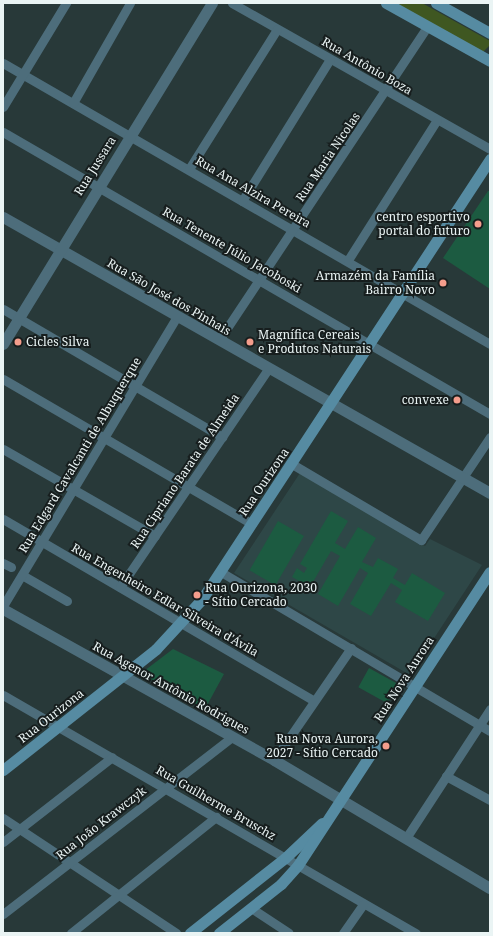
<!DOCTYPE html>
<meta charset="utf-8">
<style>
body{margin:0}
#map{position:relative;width:493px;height:936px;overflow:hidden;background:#283939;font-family:"Noto Serif",serif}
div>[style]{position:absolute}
.built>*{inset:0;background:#2e4747}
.green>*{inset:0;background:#3f5721}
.building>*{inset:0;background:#1c5b41;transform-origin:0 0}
.minor>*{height:9px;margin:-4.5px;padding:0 4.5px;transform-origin:4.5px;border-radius:4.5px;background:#4d6d7b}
.tertiary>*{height:11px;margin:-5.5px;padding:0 5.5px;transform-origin:5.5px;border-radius:5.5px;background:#4d6d7b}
.secondary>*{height:11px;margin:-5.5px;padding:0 5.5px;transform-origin:5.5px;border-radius:5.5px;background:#568ba2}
.dots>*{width:11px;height:11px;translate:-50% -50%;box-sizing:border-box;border:2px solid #171e1e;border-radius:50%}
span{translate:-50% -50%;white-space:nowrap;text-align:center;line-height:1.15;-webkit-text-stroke:4px #171e1e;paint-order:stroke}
.street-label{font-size:12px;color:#eaf4f4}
.poi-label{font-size:12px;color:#eaf4f4}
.right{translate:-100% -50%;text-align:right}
.left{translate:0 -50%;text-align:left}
.frame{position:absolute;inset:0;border:4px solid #eaf4f4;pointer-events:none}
</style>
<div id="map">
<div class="built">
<i style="clip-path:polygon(300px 473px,425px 546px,430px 539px,482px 565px,410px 675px,234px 573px)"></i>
</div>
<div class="green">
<i style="clip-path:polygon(394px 3px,422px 3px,490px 41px,490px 45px,483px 52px)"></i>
</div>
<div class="building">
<i style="clip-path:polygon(488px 191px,490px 191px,490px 289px,443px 258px)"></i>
<i style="clip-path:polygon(331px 511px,348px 521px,335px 543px,345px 549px,358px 527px,376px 538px,362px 562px,373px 567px,378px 558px,398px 569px,393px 578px,405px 585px,412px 573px,445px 593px,428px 621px,395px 602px,402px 590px,391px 583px,371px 616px,350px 604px,368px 573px,360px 568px,338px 606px,318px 594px,340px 556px,331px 551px,310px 587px,292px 577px,297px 568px,304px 573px,307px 568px,300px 564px)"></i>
<i style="left:278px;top:521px;width:30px;height:57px;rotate:30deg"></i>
<i style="clip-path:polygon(173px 649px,224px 674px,205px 709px,140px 674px)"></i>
<i style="left:369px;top:668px;width:33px;height:22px;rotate:29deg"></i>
</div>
<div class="minor">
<i style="left:232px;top:3px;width:296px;rotate:29.5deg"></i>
<i style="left:3px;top:63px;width:562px;rotate:29.99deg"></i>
<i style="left:73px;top:103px;width:115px;rotate:-60.3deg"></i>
<i style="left:3px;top:107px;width:122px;rotate:-58.8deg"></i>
<i style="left:3px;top:132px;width:563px;rotate:30.07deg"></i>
<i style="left:189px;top:169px;width:165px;rotate:-57.8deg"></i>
<i style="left:242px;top:201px;width:167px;rotate:-58.2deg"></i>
<i style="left:348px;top:260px;width:166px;rotate:-57.6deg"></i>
<i style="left:3px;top:309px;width:254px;rotate:30.3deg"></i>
<i style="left:219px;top:340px;width:377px;rotate:-56.4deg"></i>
<i style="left:3px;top:379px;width:288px;rotate:30.2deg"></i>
<i style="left:3px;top:449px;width:175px;rotate:29.8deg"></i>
<i style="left:292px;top:464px;width:150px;rotate:30.5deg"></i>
<i style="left:421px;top:540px;width:124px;rotate:-56.2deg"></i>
<i style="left:3px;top:519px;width:360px;rotate:30.3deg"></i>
<i style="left:3px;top:563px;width:9px;rotate:27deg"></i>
<i style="left:221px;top:572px;width:312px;rotate:30.6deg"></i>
<i style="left:22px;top:575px;width:52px;rotate:30deg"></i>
<i style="left:120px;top:587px;width:265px;rotate:-55.8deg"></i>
<i style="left:3px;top:606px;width:338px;rotate:-59deg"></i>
<i style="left:3px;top:695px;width:477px;rotate:30deg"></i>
<i style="left:274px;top:760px;width:136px;rotate:-55.5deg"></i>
<i style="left:446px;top:776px;width:50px;rotate:28.6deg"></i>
<i style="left:3px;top:818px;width:208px;rotate:33.6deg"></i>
<i style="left:406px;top:838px;width:154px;rotate:-56.9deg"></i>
<i style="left:3px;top:842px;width:138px;rotate:-37.9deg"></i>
<i style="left:251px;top:908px;width:45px;rotate:33.3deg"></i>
<i style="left:3px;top:914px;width:289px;rotate:-37.7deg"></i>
<i style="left:71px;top:933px;width:186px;rotate:-38.7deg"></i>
<i style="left:343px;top:933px;width:35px;rotate:-55deg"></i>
</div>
<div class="tertiary">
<i style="left:3px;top:217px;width:560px;rotate:29.54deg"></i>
<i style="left:3px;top:344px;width:400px;rotate:-58.5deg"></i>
<i style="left:3px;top:609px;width:310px;rotate:29.1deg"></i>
<i style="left:274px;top:760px;width:251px;rotate:30.7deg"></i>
</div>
<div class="secondary">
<i style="left:386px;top:3px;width:119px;rotate:29.1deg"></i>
<i style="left:436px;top:3px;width:62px;rotate:29.1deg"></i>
<i style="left:3px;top:770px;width:195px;rotate:-38.3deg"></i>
<i style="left:156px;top:649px;width:68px;rotate:-47.4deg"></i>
<i style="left:202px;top:599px;width:526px;rotate:-56.79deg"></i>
<i style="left:190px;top:933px;width:121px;rotate:-38.3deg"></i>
<i style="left:285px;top:858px;width:51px;rotate:-43.4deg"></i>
<i style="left:219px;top:933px;width:79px;rotate:-38.3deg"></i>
<i style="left:281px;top:884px;width:25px;rotate:-48deg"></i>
<i style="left:298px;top:865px;width:350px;rotate:-56.8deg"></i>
</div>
<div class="dots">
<i style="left:478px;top:224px;background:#f49d8c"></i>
<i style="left:443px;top:283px;background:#f49d8c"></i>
<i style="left:18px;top:342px;background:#f49d8c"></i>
<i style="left:250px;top:342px;background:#f49d8c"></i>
<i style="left:457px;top:400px;background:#f49d8c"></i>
<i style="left:197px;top:595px;background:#f49d8c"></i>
<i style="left:386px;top:746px;background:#f49d8c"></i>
</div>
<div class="street-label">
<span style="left:367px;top:66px;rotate:30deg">Rua Antônio Boza</span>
<span style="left:328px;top:157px;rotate:-56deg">Rua Maria Nicolas</span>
<span style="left:95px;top:166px;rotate:-58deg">Rua Jussara</span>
<span style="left:253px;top:192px;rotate:30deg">Rua Ana Alzira Pereira</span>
<span style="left:232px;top:250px;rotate:30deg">Rua Tenente Júlio Jacoboski</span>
<span style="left:169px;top:297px;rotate:30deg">Rua São José dos Pinhais</span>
<span style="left:80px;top:455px;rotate:-59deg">Rua Edgard Cavalcanti de Albuquerque</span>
<span style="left:185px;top:471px;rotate:-56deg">Rua Cipriano Barata de Almeida</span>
<span style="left:264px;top:482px;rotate:-56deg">Rua Ourizona</span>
<span style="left:165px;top:600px;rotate:30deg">Rua Engenheiro Edlar Silveira d'Ávila</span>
<span style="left:404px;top:679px;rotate:-57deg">Rua Nova Aurora</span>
<span style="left:171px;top:688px;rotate:29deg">Rua Agenor Antônio Rodrigues</span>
<span style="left:51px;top:716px;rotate:-38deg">Rua Ourizona</span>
<span style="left:216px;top:803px;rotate:30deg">Rua Guilherme Bruschz</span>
<span style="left:101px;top:823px;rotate:-38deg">Rua João Krawczyk</span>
</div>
<div class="poi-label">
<span class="right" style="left:470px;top:224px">centro esportivo<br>portal do futuro</span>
<span class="right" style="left:435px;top:283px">Armazém da Família<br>Bairro Novo</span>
<span class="left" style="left:258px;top:342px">Magnífica Cereais<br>e Produtos Naturais</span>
<span class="left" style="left:26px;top:342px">Cicles Silva</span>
<span class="right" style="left:449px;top:400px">convexe</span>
<span class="left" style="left:205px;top:595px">Rua Ourizona, 2030<br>- Sítio Cercado</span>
<span class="right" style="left:378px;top:746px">Rua Nova Aurora,<br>2027 - Sítio Cercado</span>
</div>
<div class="frame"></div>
</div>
